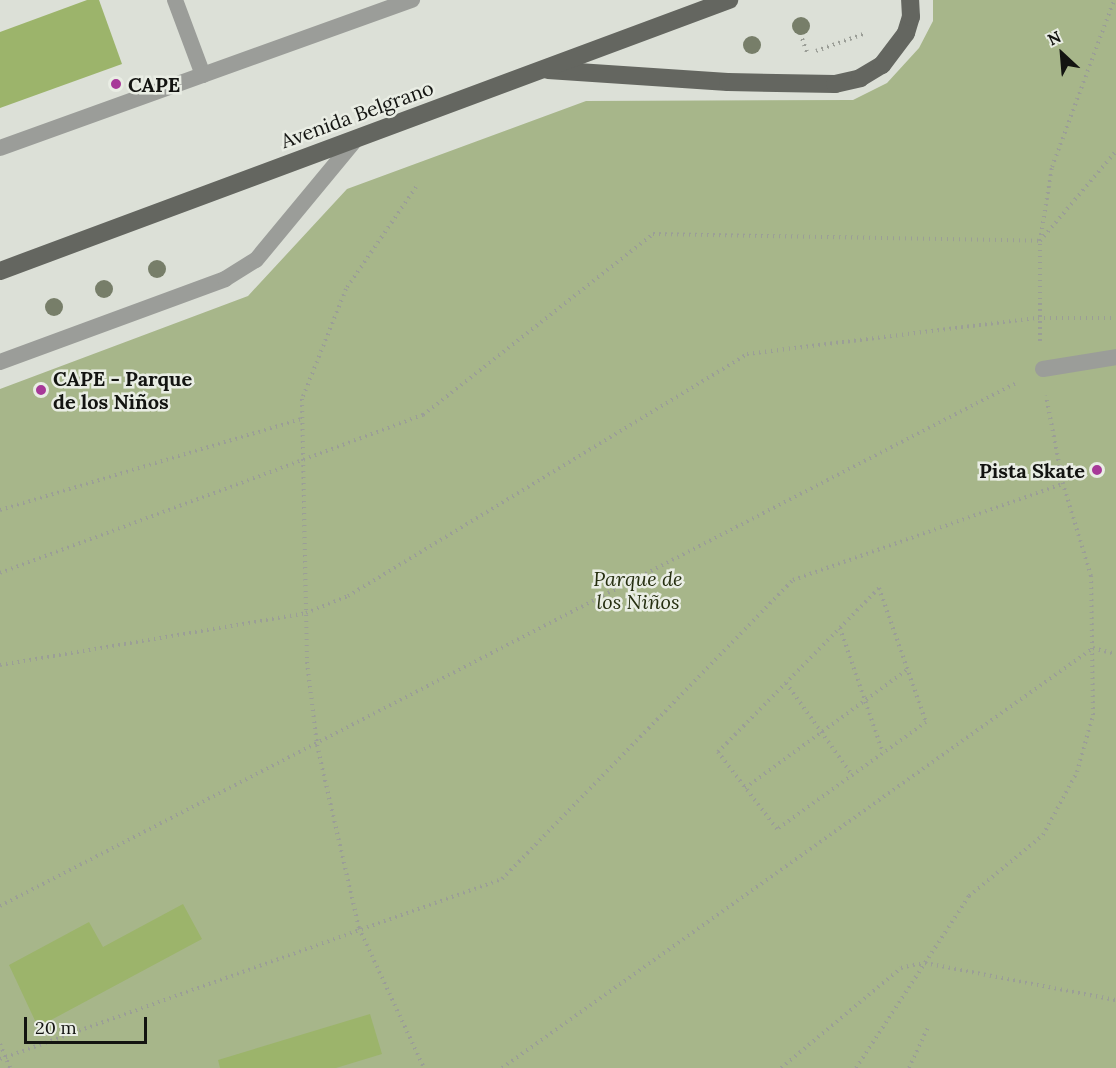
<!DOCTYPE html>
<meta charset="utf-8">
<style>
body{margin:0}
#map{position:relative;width:1116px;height:1068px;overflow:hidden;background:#dce0d7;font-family:Lora,serif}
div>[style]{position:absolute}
.green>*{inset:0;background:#a7b68a}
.building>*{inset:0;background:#9cb46b}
.path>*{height:4px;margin-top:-2px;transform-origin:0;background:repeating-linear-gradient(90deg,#9b9e97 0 1.5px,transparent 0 6px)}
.service>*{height:16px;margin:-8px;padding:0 8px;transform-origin:8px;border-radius:8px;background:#9b9d99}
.primary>*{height:18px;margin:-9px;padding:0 9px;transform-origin:9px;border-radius:9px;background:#646660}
.trees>*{width:18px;height:18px;margin:-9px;border-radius:50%;background:#777e69}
.dots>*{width:16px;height:16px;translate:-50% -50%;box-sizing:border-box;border:3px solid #e9ede4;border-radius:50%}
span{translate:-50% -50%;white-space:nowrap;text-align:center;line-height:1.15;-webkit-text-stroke:5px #e9ede4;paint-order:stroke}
.poi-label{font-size:20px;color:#131411;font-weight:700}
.left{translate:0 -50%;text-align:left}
.right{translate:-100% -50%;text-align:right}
.street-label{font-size:20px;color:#131411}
.park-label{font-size:20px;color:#252e0f;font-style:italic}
.north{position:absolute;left:1032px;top:24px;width:60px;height:60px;-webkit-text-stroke:4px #e9ede4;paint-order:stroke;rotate:334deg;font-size:16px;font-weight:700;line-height:24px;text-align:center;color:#131411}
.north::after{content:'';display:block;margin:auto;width:21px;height:27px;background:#131411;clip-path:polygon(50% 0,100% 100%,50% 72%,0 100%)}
.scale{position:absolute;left:24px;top:1017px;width:123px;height:27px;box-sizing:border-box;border:3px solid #131411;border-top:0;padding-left:8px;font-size:18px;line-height:21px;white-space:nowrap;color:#131411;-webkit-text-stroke:4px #e9ede4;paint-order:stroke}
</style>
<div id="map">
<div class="green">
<i style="clip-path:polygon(933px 0,1116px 0,1116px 1068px,0 1068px,0 389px,248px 296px,347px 189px,586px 101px,853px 100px,887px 83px,919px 48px,933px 21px)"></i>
</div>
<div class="building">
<i style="clip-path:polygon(87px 0,99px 0,122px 64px,0 108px,0 32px)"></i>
<i style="clip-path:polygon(183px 904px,202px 939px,38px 1027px,9px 965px,89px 922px,103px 947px)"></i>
<i style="clip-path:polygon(370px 1014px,382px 1054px,336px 1068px,220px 1068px,218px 1060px)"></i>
</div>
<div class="path">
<i style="left:796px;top:22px;width:33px;rotate:70deg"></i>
<i style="left:816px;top:51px;width:53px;rotate:-19.8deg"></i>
<i style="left:416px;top:187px;width:124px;rotate:124.5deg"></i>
<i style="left:346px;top:289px;width:118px;rotate:111.8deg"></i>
<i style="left:302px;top:399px;width:263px;rotate:88.9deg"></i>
<i style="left:307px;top:662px;width:84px;rotate:83.1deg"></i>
<i style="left:317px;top:745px;width:188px;rotate:77.1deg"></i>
<i style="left:359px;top:928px;width:154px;rotate:65.1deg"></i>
<i style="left:1040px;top:341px;width:100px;rotate:-90deg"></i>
<i style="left:1040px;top:241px;width:75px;rotate:-80.8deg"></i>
<i style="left:1052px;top:167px;width:178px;rotate:-69.6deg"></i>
<i style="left:0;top:510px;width:315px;rotate:-16.8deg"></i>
<i style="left:0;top:573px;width:452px;rotate:-20.5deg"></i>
<i style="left:423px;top:415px;width:293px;rotate:-38.2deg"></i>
<i style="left:653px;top:234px;width:387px;rotate:1deg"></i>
<i style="left:1040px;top:241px;width:118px;rotate:-49.8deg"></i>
<i style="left:879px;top:588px;width:142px;rotate:70.7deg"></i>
<i style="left:926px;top:722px;width:183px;rotate:144.3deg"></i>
<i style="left:777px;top:829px;width:97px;rotate:-127.5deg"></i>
<i style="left:718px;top:752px;width:230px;rotate:-45.5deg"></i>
<i style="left:840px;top:628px;width:132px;rotate:71deg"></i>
<i style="left:0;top:665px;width:310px;rotate:-9.6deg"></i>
<i style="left:306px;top:613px;width:45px;rotate:-22deg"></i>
<i style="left:348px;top:596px;width:467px;rotate:-31.2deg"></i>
<i style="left:747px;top:354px;width:293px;rotate:-7.1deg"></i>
<i style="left:1038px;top:318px;width:78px"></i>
<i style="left:786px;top:683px;width:113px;rotate:54.3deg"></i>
<i style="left:745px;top:788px;width:202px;rotate:-36.1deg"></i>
<i style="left:0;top:906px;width:1145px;rotate:-27.24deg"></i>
<i style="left:0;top:1044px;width:26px;rotate:67deg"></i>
<i style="left:0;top:1059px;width:533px;rotate:-19.73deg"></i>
<i style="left:502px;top:879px;width:417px;rotate:-45.8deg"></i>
<i style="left:793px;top:580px;width:287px;rotate:-19.6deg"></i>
<i style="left:502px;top:1068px;width:725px;rotate:-35.4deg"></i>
<i style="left:1093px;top:648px;width:24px;rotate:15deg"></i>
<i style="left:781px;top:1068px;width:156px;rotate:-39.8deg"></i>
<i style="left:901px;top:968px;width:12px;rotate:-14deg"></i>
<i style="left:913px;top:965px;width:12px;rotate:-9deg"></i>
<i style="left:925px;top:963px;width:195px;rotate:11deg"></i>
<i style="left:856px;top:1068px;width:206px;rotate:-56.7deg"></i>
<i style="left:969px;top:896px;width:96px;rotate:-39.5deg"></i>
<i style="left:1043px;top:835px;width:72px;rotate:-61.6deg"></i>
<i style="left:1077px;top:772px;width:59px;rotate:-74.3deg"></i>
<i style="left:1093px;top:715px;width:139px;rotate:-90.8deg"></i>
<i style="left:1091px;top:576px;width:96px;rotate:-106.9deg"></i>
<i style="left:1063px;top:484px;width:90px;rotate:-100.9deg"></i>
<i style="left:909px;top:1068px;width:47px;rotate:-65.1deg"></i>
</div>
<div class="service">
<i style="left:175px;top:0;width:80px;rotate:69.5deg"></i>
<i style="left:0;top:148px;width:438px;rotate:-19.8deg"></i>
<i style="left:0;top:362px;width:240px;rotate:-20.2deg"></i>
<i style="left:225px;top:279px;width:36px;rotate:-32deg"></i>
<i style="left:256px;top:260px;width:158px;rotate:-50.4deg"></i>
<i style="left:1043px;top:369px;width:74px;rotate:-9.3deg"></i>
</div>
<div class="primary">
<i style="left:548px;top:70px;width:180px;rotate:3.8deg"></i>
<i style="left:728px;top:82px;width:107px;rotate:1.1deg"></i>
<i style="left:835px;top:84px;width:26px;rotate:-13deg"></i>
<i style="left:860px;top:78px;width:26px;rotate:-31deg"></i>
<i style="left:882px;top:65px;width:40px;rotate:-53deg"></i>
<i style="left:906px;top:33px;width:17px;rotate:-73deg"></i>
<i style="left:911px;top:17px;width:17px;rotate:-93deg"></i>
<i style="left:0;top:271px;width:778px;rotate:-20.39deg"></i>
</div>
<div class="trees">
<i style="left:801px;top:26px"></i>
<i style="left:752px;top:45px"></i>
<i style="left:157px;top:269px"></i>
<i style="left:104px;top:289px"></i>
<i style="left:54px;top:307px"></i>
</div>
<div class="dots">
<i style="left:116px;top:84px;background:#a73998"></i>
<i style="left:41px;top:390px;background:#a73998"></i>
<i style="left:1097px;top:470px;background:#a73998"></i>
</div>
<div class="poi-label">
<span class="left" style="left:128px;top:84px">CAPE</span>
<span class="left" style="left:53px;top:390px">CAPE - Parque<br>de los Niños</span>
<span class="right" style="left:1085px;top:470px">Pista Skate</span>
</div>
<div class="street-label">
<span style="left:357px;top:114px;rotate:-20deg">Avenida Belgrano</span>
</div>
<div class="park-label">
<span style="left:638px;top:590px">Parque de<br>los Niños</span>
</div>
<div class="north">N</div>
<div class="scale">20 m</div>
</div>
